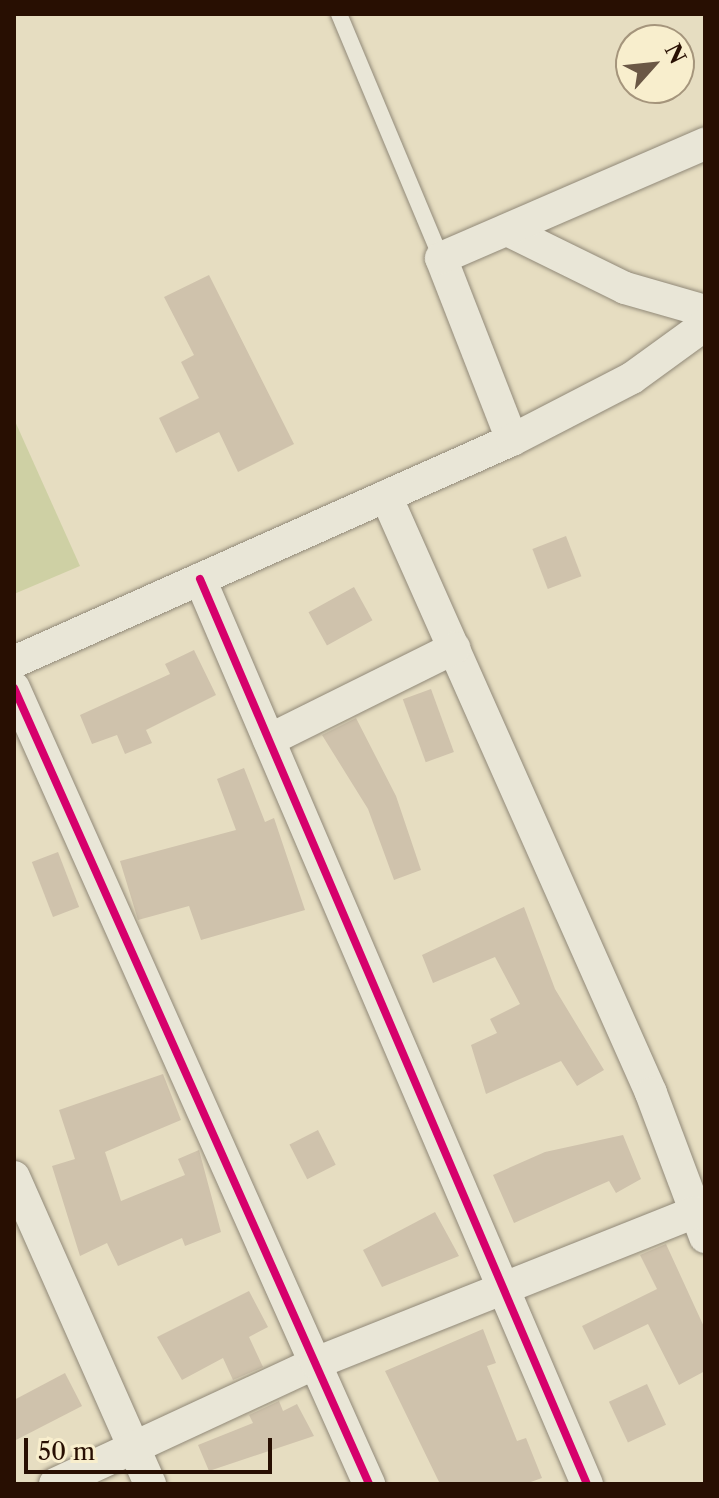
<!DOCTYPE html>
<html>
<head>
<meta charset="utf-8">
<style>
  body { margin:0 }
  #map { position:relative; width:719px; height:1498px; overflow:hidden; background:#e6ddc1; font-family:"Libre Caslon Text",serif }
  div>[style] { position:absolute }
  .green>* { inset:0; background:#ced0a4 }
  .building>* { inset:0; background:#cfc2ac; transform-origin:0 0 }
  .roads { filter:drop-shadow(0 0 2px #918978) drop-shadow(0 0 2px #918978) }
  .service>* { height:16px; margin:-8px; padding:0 8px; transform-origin:8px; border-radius:8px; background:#e9e6d7 }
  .minor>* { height:32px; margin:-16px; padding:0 16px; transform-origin:16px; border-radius:16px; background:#e9e6d7 }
  .cycleway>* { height:8px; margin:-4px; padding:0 4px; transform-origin:4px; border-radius:4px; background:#d6006c }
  span { translate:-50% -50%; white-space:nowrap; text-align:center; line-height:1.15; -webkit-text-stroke:6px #f8eecd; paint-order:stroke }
  .frame { position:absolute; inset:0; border:16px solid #280f02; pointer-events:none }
  .north { position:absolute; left:615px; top:24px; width:80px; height:80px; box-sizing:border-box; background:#f8eecd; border:2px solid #a5957c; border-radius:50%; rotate:63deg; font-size:22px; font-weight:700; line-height:32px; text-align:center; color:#280f02 }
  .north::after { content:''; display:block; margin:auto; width:28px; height:36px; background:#6a5745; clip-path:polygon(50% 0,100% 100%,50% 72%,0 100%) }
  .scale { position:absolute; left:24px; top:1438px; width:248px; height:36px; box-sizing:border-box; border:4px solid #280f02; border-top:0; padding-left:10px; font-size:24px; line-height:28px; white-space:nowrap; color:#280f02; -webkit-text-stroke:6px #f8eecd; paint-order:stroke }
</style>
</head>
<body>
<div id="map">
  <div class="green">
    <div style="clip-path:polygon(14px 419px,80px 566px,14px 594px)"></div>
  </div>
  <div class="building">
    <div style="clip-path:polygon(209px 275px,294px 444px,238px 472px,219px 432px,176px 453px,159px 418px,199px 398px,181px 362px,194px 355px,164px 297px)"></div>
    <div style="left:566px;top:536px;width:43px;height:36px;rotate:69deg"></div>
    <div style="left:354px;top:587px;width:38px;height:52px;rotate:61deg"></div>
    <div style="clip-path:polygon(194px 650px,216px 695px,146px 730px,152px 743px,125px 754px,117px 735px,92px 744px,80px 715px,170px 674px,165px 664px)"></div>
    <div style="left:431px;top:689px;width:67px;height:30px;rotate:70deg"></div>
    <div style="clip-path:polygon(356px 718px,396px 796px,421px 870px,394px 880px,368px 809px,322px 735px)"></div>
    <div style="clip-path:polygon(244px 768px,265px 822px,274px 818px,305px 910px,201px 940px,189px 906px,138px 920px,120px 861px,236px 830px,217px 779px)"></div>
    <div style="left:58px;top:852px;width:59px;height:28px;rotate:69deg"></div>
    <div style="clip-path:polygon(524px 907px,555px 989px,604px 1070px,577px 1086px,561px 1061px,486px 1094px,471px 1045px,497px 1033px,490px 1019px,520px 1004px,495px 957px,433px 983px,422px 955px)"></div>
    <div style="clip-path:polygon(163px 1074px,181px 1120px,105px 1152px,121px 1201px,185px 1175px,178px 1159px,199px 1150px,221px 1232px,185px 1246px,182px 1238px,118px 1266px,107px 1243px,80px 1256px,52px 1166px,75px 1159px,59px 1110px)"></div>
    <div style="left:318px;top:1130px;width:39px;height:32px;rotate:63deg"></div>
    <div style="clip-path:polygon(623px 1135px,641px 1179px,616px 1193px,609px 1181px,514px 1223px,493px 1175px,545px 1152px)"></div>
    <div style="clip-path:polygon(435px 1212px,459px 1256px,382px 1287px,363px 1250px)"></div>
    <div style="clip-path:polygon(666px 1244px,705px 1329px,705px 1371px,679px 1385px,648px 1324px,594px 1350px,582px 1326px,657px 1289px,640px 1255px)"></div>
    <div style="clip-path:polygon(249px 1291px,268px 1327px,249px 1337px,263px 1367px,233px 1380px,223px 1358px,182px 1380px,157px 1337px)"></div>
    <div style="clip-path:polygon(483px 1329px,496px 1363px,487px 1366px,517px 1441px,526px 1438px,542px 1478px,525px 1484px,440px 1484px,385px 1371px)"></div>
    <div style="clip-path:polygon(65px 1373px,82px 1406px,14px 1441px,14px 1400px)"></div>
    <div style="left:647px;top:1384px;width:45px;height:42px;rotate:65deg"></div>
    <div style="clip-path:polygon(279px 1401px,283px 1411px,297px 1404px,314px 1436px,209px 1471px,198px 1445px,253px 1423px,249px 1415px)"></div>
  </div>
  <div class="roads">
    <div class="service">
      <div style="left:339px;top:14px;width:264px;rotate:67.3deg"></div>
    </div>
    <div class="minor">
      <div style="left:509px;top:231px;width:129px;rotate:26.2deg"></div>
      <div style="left:625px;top:288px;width:83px;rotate:16deg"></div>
      <div style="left:512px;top:440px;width:195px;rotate:-111.3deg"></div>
      <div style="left:441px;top:258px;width:288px;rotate:-23.4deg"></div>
      <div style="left:386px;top:496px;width:653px;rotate:66.06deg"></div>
      <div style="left:651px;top:1093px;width:154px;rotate:69.4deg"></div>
      <div style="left:200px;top:579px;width:984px;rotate:66.85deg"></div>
      <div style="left:14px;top:662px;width:545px;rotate:-24.03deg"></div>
      <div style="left:512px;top:440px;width:135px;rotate:-27.3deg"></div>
      <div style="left:632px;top:378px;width:90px;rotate:-36deg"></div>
      <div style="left:14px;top:688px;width:872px;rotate:65.96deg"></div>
      <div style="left:269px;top:740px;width:207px;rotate:-26.4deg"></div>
      <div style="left:14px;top:1177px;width:336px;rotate:66.1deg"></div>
      <div style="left:55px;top:1484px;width:288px;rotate:-24.9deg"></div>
      <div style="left:316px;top:1363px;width:408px;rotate:-21.7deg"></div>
    </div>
  </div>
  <div class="cycleway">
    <div style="left:200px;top:579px;width:984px;rotate:66.85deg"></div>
    <div style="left:14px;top:688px;width:872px;rotate:65.96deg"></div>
  </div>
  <div class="frame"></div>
  <div class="north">N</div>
  <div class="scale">50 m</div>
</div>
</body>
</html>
